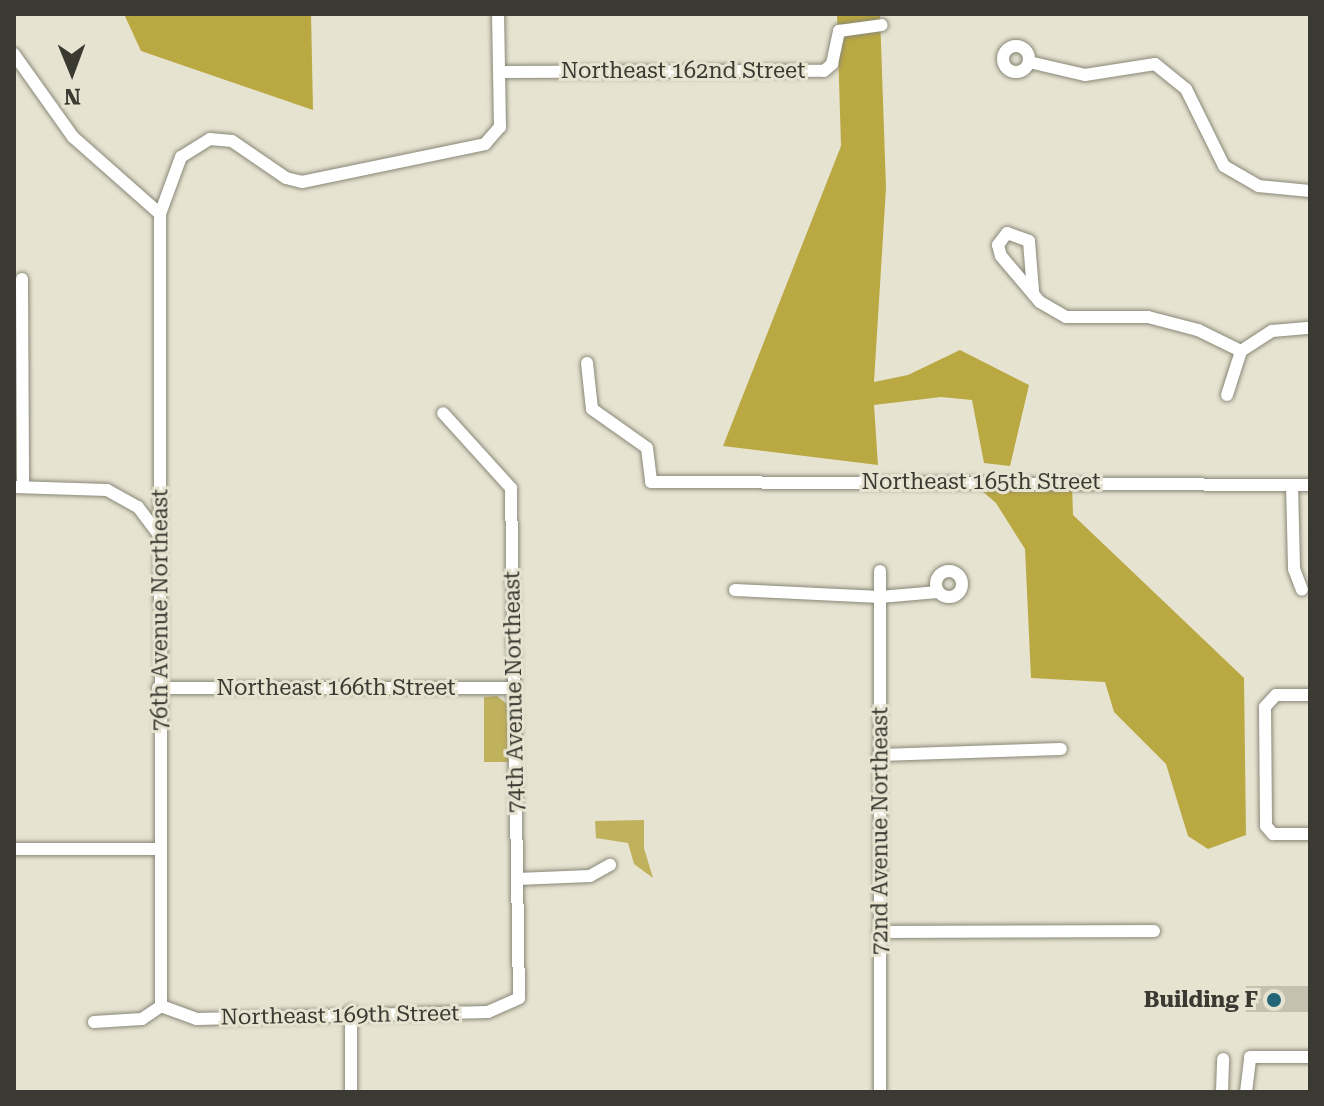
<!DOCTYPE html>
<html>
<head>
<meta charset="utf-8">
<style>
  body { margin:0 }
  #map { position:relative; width:1324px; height:1106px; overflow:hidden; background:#e6e3d1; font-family:"Roboto Serif",serif }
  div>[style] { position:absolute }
  .green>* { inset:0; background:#c0b15d }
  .forest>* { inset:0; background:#baa843 }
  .building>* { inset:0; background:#c4c1b0; transform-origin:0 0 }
  .roads { filter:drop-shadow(0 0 2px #898777) drop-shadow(0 0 2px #898777) }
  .minor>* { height:12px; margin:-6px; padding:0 6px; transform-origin:6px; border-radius:6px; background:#fff }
  .minor>.ring { margin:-6px; padding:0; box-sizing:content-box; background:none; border:12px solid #fff; border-radius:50% }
  .dots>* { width:22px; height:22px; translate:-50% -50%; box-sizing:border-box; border:4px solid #e6e3d1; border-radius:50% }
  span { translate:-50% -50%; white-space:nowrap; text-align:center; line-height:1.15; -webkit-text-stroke:6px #e6e3d1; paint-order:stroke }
  .street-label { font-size:22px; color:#3a3932 }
  .poi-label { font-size:22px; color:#3a3932; font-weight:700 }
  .right { translate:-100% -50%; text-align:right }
  .frame { position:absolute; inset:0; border:16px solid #3a3932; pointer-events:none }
  .north { position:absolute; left:32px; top:32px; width:80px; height:80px; -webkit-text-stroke:6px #e6e3d1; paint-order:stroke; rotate:179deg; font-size:22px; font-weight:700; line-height:32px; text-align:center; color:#3a3932 }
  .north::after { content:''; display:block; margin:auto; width:28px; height:36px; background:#3a3932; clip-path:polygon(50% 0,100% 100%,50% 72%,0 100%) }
</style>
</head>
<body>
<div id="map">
  <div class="green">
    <div style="clip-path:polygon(497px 696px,508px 705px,508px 762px,484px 762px,484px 697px)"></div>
    <div style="clip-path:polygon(644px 820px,644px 848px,653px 878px,634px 864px,628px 843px,596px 838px,595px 821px)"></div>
  </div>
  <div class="forest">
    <div style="clip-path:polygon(124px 14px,311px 14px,313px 110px,141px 51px)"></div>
    <div style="clip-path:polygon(837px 14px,880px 14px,886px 188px,874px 382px,908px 375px,960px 350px,1029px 385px,1010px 466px,984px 463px,972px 400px,941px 397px,874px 405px,878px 465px,723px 446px,841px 146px)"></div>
    <div style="clip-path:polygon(974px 484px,1072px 484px,1073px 515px,1244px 678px,1246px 835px,1208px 849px,1188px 836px,1166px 764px,1114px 712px,1105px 682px,1031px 678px,1025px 549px,996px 503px)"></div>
  </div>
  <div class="building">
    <div style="left:1310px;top:986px;width:26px;height:64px;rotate:90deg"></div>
  </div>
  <div class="roads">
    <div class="minor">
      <div class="ring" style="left:1003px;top:46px;width:14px;height:14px"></div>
      <div style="left:14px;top:54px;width:102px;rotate:54.6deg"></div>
      <div style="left:73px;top:137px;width:116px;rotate:41.5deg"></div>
      <div style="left:1029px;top:62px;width:57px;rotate:13.1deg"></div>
      <div style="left:1085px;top:75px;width:71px;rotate:-8.9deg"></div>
      <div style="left:1155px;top:64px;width:40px;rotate:39deg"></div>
      <div style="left:1186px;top:89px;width:86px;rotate:63.7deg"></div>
      <div style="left:1224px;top:166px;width:39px;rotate:30deg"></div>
      <div style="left:1258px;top:186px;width:52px;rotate:5.5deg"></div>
      <div style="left:500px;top:72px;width:324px;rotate:-0.2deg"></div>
      <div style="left:824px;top:71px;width:11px;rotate:-41deg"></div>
      <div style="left:832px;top:64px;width:34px;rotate:-78deg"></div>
      <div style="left:839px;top:31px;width:43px;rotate:-7.9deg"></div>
      <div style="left:22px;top:279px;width:208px;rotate:89.7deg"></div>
      <div style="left:1033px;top:291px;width:50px;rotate:-94.6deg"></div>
      <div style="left:1029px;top:241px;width:23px;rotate:-160deg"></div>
      <div style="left:1007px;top:233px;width:15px;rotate:127deg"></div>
      <div style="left:998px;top:245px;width:11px;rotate:75deg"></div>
      <div style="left:1001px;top:256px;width:60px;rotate:49.7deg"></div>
      <div style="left:1040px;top:302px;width:30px;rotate:30deg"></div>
      <div style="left:1066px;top:317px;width:82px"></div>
      <div style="left:1148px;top:317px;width:52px;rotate:14.6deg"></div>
      <div style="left:1198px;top:330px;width:48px;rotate:26deg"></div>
      <div style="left:1241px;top:351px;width:37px;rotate:-33deg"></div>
      <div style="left:1272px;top:331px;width:38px;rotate:-5deg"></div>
      <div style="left:587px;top:363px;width:46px;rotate:83.8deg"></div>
      <div style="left:592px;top:409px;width:67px;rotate:35.3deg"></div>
      <div style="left:647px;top:448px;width:34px;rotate:83deg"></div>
      <div style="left:651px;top:482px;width:659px;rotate:0.26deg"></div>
      <div style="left:1227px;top:395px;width:46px;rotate:-72.3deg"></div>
      <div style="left:1292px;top:485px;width:84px;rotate:88.6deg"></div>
      <div style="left:1294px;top:569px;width:22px;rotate:69deg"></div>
      <div style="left:14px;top:487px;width:93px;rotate:1.8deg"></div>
      <div style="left:107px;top:490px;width:35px;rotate:29deg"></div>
      <div style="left:138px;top:507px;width:38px;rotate:53deg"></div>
      <div class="ring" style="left:936px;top:571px;width:14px;height:14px"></div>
      <div style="left:735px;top:590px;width:145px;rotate:2.8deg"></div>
      <div style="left:880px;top:597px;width:58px;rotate:-4.9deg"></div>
      <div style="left:158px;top:688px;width:356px"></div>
      <div style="left:1310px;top:695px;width:34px;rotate:180deg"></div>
      <div style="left:1276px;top:695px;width:16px;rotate:133deg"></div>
      <div style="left:1265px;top:707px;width:119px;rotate:89.5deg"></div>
      <div style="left:1266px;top:826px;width:11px;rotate:49deg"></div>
      <div style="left:1273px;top:834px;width:37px"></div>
      <div style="left:879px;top:755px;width:182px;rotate:-1.9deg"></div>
      <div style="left:14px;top:849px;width:146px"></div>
      <div style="left:517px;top:879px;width:73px;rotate:-2.4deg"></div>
      <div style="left:590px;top:876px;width:23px;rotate:-29deg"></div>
      <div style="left:879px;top:932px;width:275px;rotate:-0.2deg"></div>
      <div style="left:161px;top:1006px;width:792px;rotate:-90.07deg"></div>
      <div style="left:160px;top:214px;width:61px;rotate:-69.8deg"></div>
      <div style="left:181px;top:157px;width:34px;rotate:-32deg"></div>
      <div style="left:210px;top:139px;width:22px;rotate:5deg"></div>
      <div style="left:232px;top:141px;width:65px;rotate:34.4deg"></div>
      <div style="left:286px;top:178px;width:16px;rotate:14deg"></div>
      <div style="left:302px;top:182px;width:187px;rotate:-11.7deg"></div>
      <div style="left:485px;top:144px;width:23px;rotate:-49deg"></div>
      <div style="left:500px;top:127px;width:113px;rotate:-91deg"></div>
      <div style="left:161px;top:1006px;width:38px;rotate:20deg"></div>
      <div style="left:197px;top:1019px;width:291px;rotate:-1.4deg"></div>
      <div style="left:488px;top:1012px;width:34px;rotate:-24deg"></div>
      <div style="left:519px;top:998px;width:510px;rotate:-90.9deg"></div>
      <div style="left:511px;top:488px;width:101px;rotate:-132.2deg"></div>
      <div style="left:351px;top:1011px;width:81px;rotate:90deg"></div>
      <div style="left:94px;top:1022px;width:48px;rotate:-3.6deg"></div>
      <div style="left:142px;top:1019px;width:23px;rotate:-34deg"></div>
      <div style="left:880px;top:1092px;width:521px;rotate:-90deg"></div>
      <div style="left:1222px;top:1092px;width:33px;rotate:-88deg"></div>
      <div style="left:1246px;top:1092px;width:35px;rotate:-83deg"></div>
      <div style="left:1250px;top:1057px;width:60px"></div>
    </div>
  </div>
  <div class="dots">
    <div style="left:1274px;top:1000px;background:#236678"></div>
  </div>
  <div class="street-label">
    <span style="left:683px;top:71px">Northeast 162nd Street</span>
    <span style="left:981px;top:482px">Northeast 165th Street</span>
    <span style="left:160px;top:610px;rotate:-90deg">76th Avenue Northeast</span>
    <span style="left:336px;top:688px">Northeast 166th Street</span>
    <span style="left:514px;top:692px;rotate:-91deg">74th Avenue Northeast</span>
    <span style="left:880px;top:831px;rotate:-90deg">72nd Avenue Northeast</span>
    <span style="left:340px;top:1015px;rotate:-1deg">Northeast 169th Street</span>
  </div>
  <div class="poi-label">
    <span class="right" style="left:1258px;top:1000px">Building F</span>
  </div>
  <div class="frame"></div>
  <div class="north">N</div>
</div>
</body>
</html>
